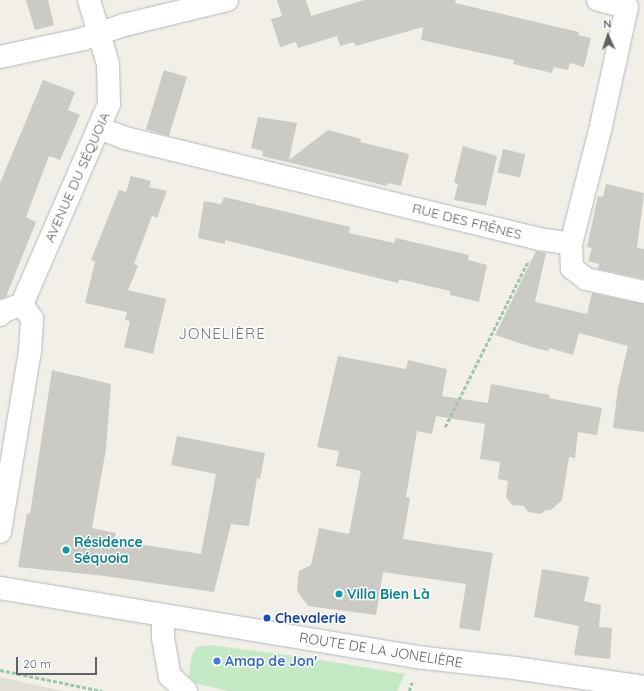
<!DOCTYPE html>
<html>
<head>
<meta charset="utf-8">
<style>
  body { margin:0 }
  #map { position:relative; width:644px; height:691px; overflow:hidden; background:#f1efe8; font-family:Quicksand,sans-serif }
  div>[style] { position:absolute }
  .education>* { inset:0; background:#e1ded6 }
  .green>* { inset:0; background:#c5e8c5 }
  .building>* { inset:0; background:#cccac5; transform-origin:0 0 }
  .path>* { height:2.5px; margin-top:-1.25px; transform-origin:0; background:repeating-linear-gradient(90deg,#9cc7a9 0 4px,transparent 0 6px) }
  .roads { filter:drop-shadow(0 0 1px #b5b8bc) drop-shadow(0 0 1px #b5b8bc) }
  .minor>* { height:22px; margin:-11px; padding:0 11px; transform-origin:11px; border-radius:11px; background:#fff }
  .tertiary>* { height:22px; margin:-11px; padding:0 11px; transform-origin:11px; border-radius:11px; background:#fff }
  .dots>* { width:11px; height:11px; translate:-50% -50%; box-sizing:border-box; border:2px solid #fff; border-radius:50% }
  span { translate:-50% -50%; white-space:nowrap; text-align:center; line-height:1.15; -webkit-text-stroke:3px #fff; paint-order:stroke }
  .street-label { font-size:14px; color:#5f6368 }
  .culture-label { font-size:14px; color:#0d838f; font-weight:700 }
  .left { translate:0 -50%; text-align:left }
  .transit-label { font-size:14px; color:#164399; font-weight:700 }
  .shop-label { font-size:14px; color:#366cbe; font-weight:700 }
  .neighbourhood-label { font-size:15px; color:#70757a; letter-spacing:1px }
  .north { position:absolute; left:588px; top:16px; width:40px; height:40px; -webkit-text-stroke:3px #fff; paint-order:stroke; rotate:357deg; font-size:11px; font-weight:700; line-height:16px; text-align:center; color:#5f6368 }
  .north::after { content:''; display:block; margin:auto; width:14px; height:18px; background:#5f6368; clip-path:polygon(50% 0,100% 100%,50% 72%,0 100%) }
  .scale { position:absolute; left:16px; top:657px; width:81px; height:18px; box-sizing:border-box; border:2px solid #5f6368; border-top:0; padding-left:5px; font-size:12px; line-height:14px; white-space:nowrap; color:#5f6368; -webkit-text-stroke:3px #fff; paint-order:stroke }
</style>
</head>
<body>
<div id="map">
  <div class="education">
    <div style="clip-path:polygon(0 677px,63px 691px,0 691px)"></div>
  </div>
  <div class="green">
    <div style="clip-path:polygon(209px 645px,297px 656px,405px 674px,397px 691px,228px 691px,195px 683px,189px 677px,191px 658px,196px 647px)"></div>
  </div>
  <div class="building">
    <div style="clip-path:polygon(26px 0,48px 0,54px 25px,35px 30px)"></div>
    <div style="clip-path:polygon(277px 0,306px 0,311px 16px,364px 0,456px 0,455px 3px,579px 32px,578px 35px,591px 38px,584px 67px,570px 63px,568px 70px,554px 67px,552px 73px,513px 64px,514px 60px,421px 40px,423px 27px,356px 46px,354px 42px,340px 46px,337px 36px,298px 48px,296px 42px,280px 47px,271px 19px,282px 16px)"></div>
    <div style="left:164px;top:70px;width:24px;height:62px;rotate:17deg"></div>
    <div style="clip-path:polygon(43px 80px,75px 92px,68px 110px,80px 115px,60px 160px,49px 156px,26px 217px,36px 222px,6px 297px,0 299px,0 183px)"></div>
    <div style="clip-path:polygon(258px 117px,297px 123px,289px 160px,328px 130px,361px 139px,360px 142px,409px 154px,401px 186px,388px 183px,387px 186px,262px 156px,263px 151px,251px 148px)"></div>
    <div style="clip-path:polygon(463px 146px,497px 156px,486px 206px,454px 200px,458px 184px,454px 182px)"></div>
    <div style="left:503px;top:149px;width:23px;height:24px;rotate:13deg"></div>
    <div style="clip-path:polygon(131px 176px,151px 181px,149px 187px,167px 191px,157px 218px,152px 216px,134px 264px,138px 266px,128px 290px,166px 299px,153px 354px,124px 347px,130px 321px,125px 320px,127px 312px,85px 303px,95px 262px,91px 260px,119px 190px,126px 192px)"></div>
    <div style="clip-path:polygon(606px 184px,644px 193px,637px 248px,644px 249px,644px 279px,598px 269px,599px 264px,588px 261px,592px 248px,587px 247px,598px 196px,603px 197px)"></div>
    <div style="clip-path:polygon(224px 197px,350px 227px,349px 233px,394px 243px,396px 238px,469px 255px,468px 260px,487px 265px,479px 302px,450px 295px,450px 291px,399px 279px,398px 283px,225px 240px,225px 244px,198px 238px,204px 201px,221px 204px)"></div>
    <div style="clip-path:polygon(536px 251px,546px 253px,535px 302px,587px 314px,592px 293px,644px 304px,644px 432px,613px 428px,618px 388px,628px 346px,579px 333px,573px 355px,550px 348px,548px 351px,535px 348px,495px 335px)"></div>
    <div style="clip-path:polygon(338px 356px,406px 369px,408px 360px,447px 369px,442px 396px,488px 403px,491px 384px,550px 395px,549px 398px,602px 408px,597px 435px,578px 432px,575px 458px,569px 457px,562px 500px,551px 510px,546px 510px,541px 514px,528px 512px,524px 506px,512px 505px,506px 497px,508px 481px,498px 479px,500px 462px,480px 459px,485px 424px,436px 416px,432px 434px,417px 431px,406px 497px,410px 498px,403px 539px,493px 553px,480px 631px,459px 628px,466px 584px,383px 572px,376px 615px,308px 606px,297px 591px,299px 571px,311px 565px,319px 528px,349px 534px,361px 471px,336px 466px,339px 451px,317px 447px)"></div>
    <div style="clip-path:polygon(52px 370px,111px 384px,106px 449px,92px 528px,116px 533px,114px 540px,201px 554px,216px 474px,171px 465px,177px 436px,265px 453px,260px 479px,257px 478px,249px 526px,231px 524px,214px 592px,105px 576px,18px 567px,27px 513px,30px 514px)"></div>
    <div style="clip-path:polygon(542px 569px,589px 577px,584px 601px,601px 605px,599px 627px,612px 628px,610px 659px,574px 655px,579px 626px,534px 617px)"></div>
  </div>
  <div class="path">
    <div style="left:445px;top:427px;width:186px;rotate:-63.4deg"></div>
    <div style="left:0;top:670px;width:104px;rotate:11.6deg"></div>
    <div style="left:409px;top:691px;width:9px;rotate:-72deg"></div>
  </div>
  <div class="roads">
    <div class="minor">
      <div style="left:0;top:57px;width:85px;rotate:-12.2deg"></div>
      <div style="left:83px;top:39px;width:43px;rotate:-18.9deg"></div>
      <div style="left:124px;top:25px;width:106px;rotate:-13.6deg"></div>
      <div style="left:99px;top:128px;width:28px;rotate:21deg"></div>
      <div style="left:125px;top:138px;width:427px;rotate:13.7deg"></div>
      <div style="left:540px;top:239px;width:31px;rotate:9deg"></div>
      <div style="left:571px;top:244px;width:122px;rotate:-75.7deg"></div>
      <div style="left:601px;top:126px;width:122px;rotate:-77.7deg"></div>
      <div style="left:627px;top:7px;width:30px;rotate:-166deg"></div>
      <div style="left:571px;top:244px;width:24px;rotate:88deg"></div>
      <div style="left:572px;top:268px;width:18px;rotate:38deg"></div>
      <div style="left:586px;top:279px;width:59px;rotate:12.6deg"></div>
      <div style="left:0;top:315px;width:6px;rotate:-45deg"></div>
      <div style="left:4px;top:311px;width:19px;rotate:-21deg"></div>
      <div style="left:22px;top:304px;width:218px;rotate:-66.5deg"></div>
      <div style="left:109px;top:104px;width:40px;rotate:-91.4deg"></div>
      <div style="left:108px;top:64px;width:67px;rotate:-106.5deg"></div>
      <div style="left:0;top:532px;width:183px;rotate:-80.6deg"></div>
      <div style="left:30px;top:351px;width:32px;rotate:-86deg"></div>
      <div style="left:32px;top:319px;width:18px;rotate:-124deg"></div>
      <div style="left:163px;top:616px;width:22px;rotate:90deg"></div>
      <div style="left:163px;top:638px;width:39px;rotate:80deg"></div>
      <div style="left:170px;top:676px;width:22px;rotate:43deg"></div>
    </div>
    <div class="tertiary">
      <div style="left:0;top:588px;width:422px;rotate:9.4deg"></div>
      <div style="left:416px;top:657px;width:100px;rotate:6.3deg"></div>
      <div style="left:515px;top:668px;width:130px;rotate:8.4deg"></div>
    </div>
  </div>
  <div class="dots">
    <div style="left:66px;top:550px;background:#0f9aa8"></div>
    <div style="left:339px;top:594px;background:#0f9aa8"></div>
    <div style="left:267px;top:618px;background:#1a4fb4"></div>
    <div style="left:217px;top:661px;background:#3f7fe0"></div>
  </div>
  <div class="street-label">
    <span style="left:77px;top:177px;rotate:-66deg">AVENUE DU SÉQUOIA</span>
    <span style="left:467px;top:221px;rotate:14deg">RUE DES FRÊNES</span>
    <span style="left:381px;top:650px;rotate:9deg">ROUTE DE LA JONELIÈRE</span>
  </div>
  <div class="culture-label">
    <span class="left" style="left:74px;top:550px">Résidence<br>Séquoia</span>
    <span class="left" style="left:347px;top:594px">Villa Bien Là</span>
  </div>
  <div class="transit-label">
    <span class="left" style="left:275px;top:618px">Chevalerie</span>
  </div>
  <div class="shop-label">
    <span class="left" style="left:225px;top:661px">Amap de Jon'</span>
  </div>
  <div class="neighbourhood-label">
    <span style="left:222px;top:334px">JONELIÈRE</span>
  </div>
  <div class="north">N</div>
  <div class="scale">20 m</div>
</div>
</body>
</html>
